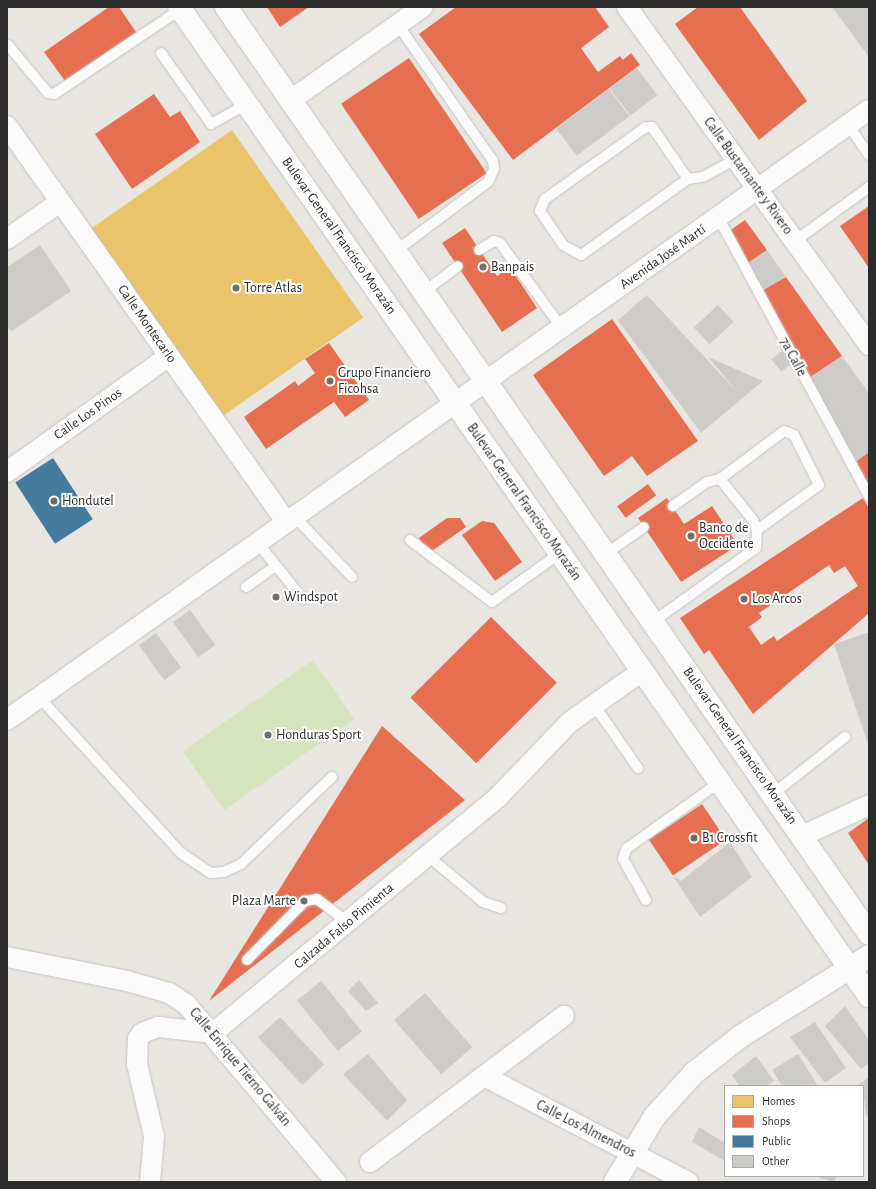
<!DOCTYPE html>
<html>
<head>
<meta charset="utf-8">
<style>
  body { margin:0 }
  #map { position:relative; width:876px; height:1189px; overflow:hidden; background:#e9e6e2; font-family:"Alegreya Sans",sans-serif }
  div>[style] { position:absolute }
  .pitch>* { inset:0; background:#d6e4bd; transform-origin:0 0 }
  .homes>* { inset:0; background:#e9c46a; transform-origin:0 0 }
  .shops>* { inset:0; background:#e76f51; transform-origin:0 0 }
  .public>* { inset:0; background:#457b9d; transform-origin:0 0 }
  .building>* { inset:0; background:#ceccc9; transform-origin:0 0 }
  .roads { filter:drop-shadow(0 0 1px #c5c4c4) drop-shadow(0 0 1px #c5c4c4) }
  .lane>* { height:10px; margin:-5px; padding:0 5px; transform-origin:5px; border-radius:5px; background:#fcfbfb }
  .street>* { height:20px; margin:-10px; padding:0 10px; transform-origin:10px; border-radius:10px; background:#fcfbfb }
  .secondary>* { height:22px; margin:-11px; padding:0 11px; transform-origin:11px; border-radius:11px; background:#fcfbfb }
  .dots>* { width:11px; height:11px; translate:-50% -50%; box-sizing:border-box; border:2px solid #fff; border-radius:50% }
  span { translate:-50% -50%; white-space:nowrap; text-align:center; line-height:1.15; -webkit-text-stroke:4px #fff; paint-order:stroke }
  .street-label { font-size:14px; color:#2c2c2c }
  .poi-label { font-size:14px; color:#2c2c2c }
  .left { translate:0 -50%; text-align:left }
  .right { translate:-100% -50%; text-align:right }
  .frame { position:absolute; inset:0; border:8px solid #2c2c2c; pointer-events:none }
  .legend { position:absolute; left:724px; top:1085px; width:140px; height:92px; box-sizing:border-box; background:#fff; border:1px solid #ababab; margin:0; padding:5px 7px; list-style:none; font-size:12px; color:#2c2c2c }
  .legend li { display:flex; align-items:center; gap:8px; height:20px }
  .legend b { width:20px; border:1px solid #ababab }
</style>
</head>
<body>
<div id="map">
  <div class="pitch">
    <div style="left:313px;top:660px;width:72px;height:159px;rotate:55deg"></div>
  </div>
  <div class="homes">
    <div style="left:232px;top:130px;width:229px;height:173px;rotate:55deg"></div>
  </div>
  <div class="shops">
    <div style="clip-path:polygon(109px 7px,119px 7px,136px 32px,65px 81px,44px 52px)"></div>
    <div style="clip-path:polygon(267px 7px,309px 7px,280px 27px)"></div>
    <div style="clip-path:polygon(456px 7px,595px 7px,609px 27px,581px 48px,598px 72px,620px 56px,623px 60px,631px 53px,640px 65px,513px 160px,419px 34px)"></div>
    <div style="clip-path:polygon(698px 7px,740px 7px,807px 101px,759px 140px,675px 24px)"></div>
    <div style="left:409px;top:58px;width:139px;height:82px;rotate:56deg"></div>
    <div style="clip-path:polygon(154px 94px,170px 117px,180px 111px,200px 142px,132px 189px,95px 134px)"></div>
    <div style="clip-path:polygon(869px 206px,869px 268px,840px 226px)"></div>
    <div style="clip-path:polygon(745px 220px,767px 250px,747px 264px,728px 232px)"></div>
    <div style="clip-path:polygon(465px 228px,497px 276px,510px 267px,537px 308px,502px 332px,442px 243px)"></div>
    <div style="clip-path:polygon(786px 277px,842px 356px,809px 378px,761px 291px)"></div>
    <div style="clip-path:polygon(612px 319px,698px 441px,647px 476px,632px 456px,604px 476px,533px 375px)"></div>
    <div style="clip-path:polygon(329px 343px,369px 400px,345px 417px,334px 402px,266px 449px,244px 417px,295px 381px,298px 386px,315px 373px,305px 359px)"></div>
    <div style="clip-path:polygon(869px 452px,869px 487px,855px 462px)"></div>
    <div style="left:648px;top:484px;width:14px;height:38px;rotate:54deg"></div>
    <div style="clip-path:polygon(667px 498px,684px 524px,712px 506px,738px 545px,681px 582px,638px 518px)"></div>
    <div style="clip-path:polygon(evenodd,863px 498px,869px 508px,869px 613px,753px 714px,709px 650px,704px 654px,680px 618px,863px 498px,829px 565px,834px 573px,845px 566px,858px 586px,777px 641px,774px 636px,761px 645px,749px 627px,762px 617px,759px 613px,829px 565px)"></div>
    <div style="clip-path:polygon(447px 518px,460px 518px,466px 527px,429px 553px,419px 538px)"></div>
    <div style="clip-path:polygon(482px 521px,494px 523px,522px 562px,495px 581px,462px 535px)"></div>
    <div style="left:491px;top:617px;width:93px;height:114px;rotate:45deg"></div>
    <div style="clip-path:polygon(382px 726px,465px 800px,209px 1001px)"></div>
    <div style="left:702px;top:804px;width:43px;height:64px;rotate:56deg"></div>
    <div style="clip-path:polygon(869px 818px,869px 865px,848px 833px)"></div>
  </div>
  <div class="public">
    <div style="left:53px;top:458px;width:73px;height:45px;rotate:57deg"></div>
  </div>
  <div class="building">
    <div style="clip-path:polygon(832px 7px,869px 7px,869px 57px)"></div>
    <div style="left:637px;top:68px;width:34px;height:34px;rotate:53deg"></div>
    <div style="left:609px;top:89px;width:34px;height:66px;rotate:53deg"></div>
    <div style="clip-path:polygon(40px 245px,71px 291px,12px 331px,7px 328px,7px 267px)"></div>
    <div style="clip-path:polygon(767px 250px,786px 277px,761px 291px,747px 264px)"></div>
    <div style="clip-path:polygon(647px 295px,738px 393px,708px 357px,763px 381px,701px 433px,618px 320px)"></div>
    <div style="left:718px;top:305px;width:23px;height:33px;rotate:47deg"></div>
    <div style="left:785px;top:348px;width:16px;height:18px;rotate:50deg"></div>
    <div style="clip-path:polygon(842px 356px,869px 393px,869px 452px,855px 462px,809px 378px)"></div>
    <div style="left:190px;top:610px;width:43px;height:21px;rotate:54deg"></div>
    <div style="clip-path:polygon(869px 632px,869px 747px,834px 644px)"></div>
    <div style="left:156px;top:633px;width:43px;height:21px;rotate:54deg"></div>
    <div style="clip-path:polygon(730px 842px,752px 877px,700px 917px,673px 876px,681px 881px)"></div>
    <div style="clip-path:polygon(359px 980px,378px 1003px,366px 1011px,348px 991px)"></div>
    <div style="left:321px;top:981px;width:65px;height:31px;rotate:51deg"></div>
    <div style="left:425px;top:993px;width:72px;height:41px;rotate:49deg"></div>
    <div style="clip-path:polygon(845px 1006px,869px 1040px,869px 1063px,861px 1069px,825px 1026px)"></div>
    <div style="left:280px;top:1017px;width:65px;height:30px;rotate:47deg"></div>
    <div style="clip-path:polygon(815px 1022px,846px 1068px,825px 1083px,790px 1037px)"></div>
    <div style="clip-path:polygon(368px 1054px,407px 1100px,387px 1121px,343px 1074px)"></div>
    <div style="clip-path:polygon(798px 1054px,818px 1086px,782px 1086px,772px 1070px)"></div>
    <div style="clip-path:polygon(756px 1056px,774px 1081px,767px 1086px,739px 1086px,732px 1075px)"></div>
    <div style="clip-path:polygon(869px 1077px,869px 1115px,866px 1117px,863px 1086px,857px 1086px)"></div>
    <div style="clip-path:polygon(699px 1127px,725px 1143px,725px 1161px,692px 1142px)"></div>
    <div style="clip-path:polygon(815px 1176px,837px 1176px,834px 1182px)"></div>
  </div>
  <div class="roads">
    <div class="lane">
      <div style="left:8px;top:45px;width:62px;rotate:50.2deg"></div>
      <div style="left:48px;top:93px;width:6px;rotate:9deg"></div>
      <div style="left:54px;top:94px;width:153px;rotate:-33.8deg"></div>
      <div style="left:161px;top:53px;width:87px;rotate:54.8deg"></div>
      <div style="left:211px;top:124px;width:41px;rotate:-29.1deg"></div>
      <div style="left:848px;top:125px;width:37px;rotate:55deg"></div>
      <div style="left:688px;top:179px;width:63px;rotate:-124.7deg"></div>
      <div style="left:652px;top:127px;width:6px;rotate:180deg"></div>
      <div style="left:646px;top:127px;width:124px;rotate:144.5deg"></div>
      <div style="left:545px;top:199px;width:13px;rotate:113deg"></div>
      <div style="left:540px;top:211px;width:41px;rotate:55.9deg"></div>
      <div style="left:563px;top:245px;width:21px;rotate:29deg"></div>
      <div style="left:581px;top:255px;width:131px;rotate:-35.4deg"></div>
      <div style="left:688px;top:179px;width:15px;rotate:-8deg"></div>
      <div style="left:703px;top:177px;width:37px;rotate:-29deg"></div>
      <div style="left:718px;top:217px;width:317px;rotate:61.6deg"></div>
      <div style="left:795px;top:241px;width:92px;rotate:-36.1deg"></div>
      <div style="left:397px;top:250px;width:114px;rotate:-36.8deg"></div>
      <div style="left:488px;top:182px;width:14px;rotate:-65deg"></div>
      <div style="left:494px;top:169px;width:8px;rotate:-97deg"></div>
      <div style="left:493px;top:161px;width:166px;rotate:-124.9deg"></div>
      <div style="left:479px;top:250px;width:17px;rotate:-31deg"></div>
      <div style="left:494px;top:241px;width:6px;rotate:18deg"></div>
      <div style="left:500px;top:243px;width:105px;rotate:53.9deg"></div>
      <div style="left:425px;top:291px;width:41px;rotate:-37.1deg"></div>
      <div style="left:720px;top:479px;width:80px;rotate:-36.9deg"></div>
      <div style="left:784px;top:431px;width:11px;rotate:22deg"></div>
      <div style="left:794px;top:435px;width:56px;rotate:63.4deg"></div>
      <div style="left:819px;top:485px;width:77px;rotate:144deg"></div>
      <div style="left:294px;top:516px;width:84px;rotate:46.4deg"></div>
      <div style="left:410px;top:540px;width:103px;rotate:37.1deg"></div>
      <div style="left:492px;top:602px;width:84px;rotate:-35.8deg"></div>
      <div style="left:257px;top:542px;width:73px;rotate:51.1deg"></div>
      <div style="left:607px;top:553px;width:45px;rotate:-35.1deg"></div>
      <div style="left:246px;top:587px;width:37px;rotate:-35deg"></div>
      <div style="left:654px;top:621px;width:125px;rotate:-35.6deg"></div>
      <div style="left:756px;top:548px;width:18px;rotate:-87deg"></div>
      <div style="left:757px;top:530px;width:11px;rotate:-112deg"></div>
      <div style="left:753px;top:520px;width:53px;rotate:-128.8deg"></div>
      <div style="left:720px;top:479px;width:13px;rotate:167deg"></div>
      <div style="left:707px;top:482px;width:42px;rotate:144.8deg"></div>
      <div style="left:39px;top:697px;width:211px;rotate:47.7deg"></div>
      <div style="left:181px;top:853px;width:36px;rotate:34deg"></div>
      <div style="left:211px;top:873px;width:13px;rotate:-4deg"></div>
      <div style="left:224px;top:872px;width:19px;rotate:-25deg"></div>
      <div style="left:241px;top:864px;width:126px;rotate:-43.7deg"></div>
      <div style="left:594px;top:705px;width:77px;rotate:55.1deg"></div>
      <div style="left:773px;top:794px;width:92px;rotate:-38.4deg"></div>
      <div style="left:428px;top:856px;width:72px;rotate:39.9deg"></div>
      <div style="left:483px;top:902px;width:19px;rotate:18deg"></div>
      <div style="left:646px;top:900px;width:47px;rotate:-119.3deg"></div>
      <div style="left:623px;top:859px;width:10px;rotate:-73deg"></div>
      <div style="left:626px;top:849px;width:115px;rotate:-35.5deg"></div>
      <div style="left:247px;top:960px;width:83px;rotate:-45.5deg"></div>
      <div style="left:305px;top:901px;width:12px;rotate:-9deg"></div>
      <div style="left:317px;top:899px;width:40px;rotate:37deg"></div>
    </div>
    <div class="street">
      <div style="left:627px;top:7px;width:416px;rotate:54.4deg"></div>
      <div style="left:291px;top:100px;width:161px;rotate:-35.2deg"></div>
      <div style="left:7px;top:126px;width:484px;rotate:54.8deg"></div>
      <div style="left:7px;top:239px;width:65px;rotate:-34.9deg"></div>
      <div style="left:7px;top:472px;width:199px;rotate:-35.6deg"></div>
      <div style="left:7px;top:720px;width:1056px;rotate:-35.29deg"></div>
      <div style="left:802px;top:836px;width:74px;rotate:-24.8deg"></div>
      <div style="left:7px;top:957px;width:122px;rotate:11.3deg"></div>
      <div style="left:127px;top:981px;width:44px;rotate:15.9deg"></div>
      <div style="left:169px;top:993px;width:20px;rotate:33deg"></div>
      <div style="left:186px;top:1004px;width:233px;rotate:49.9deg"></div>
      <div style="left:484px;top:1076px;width:230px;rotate:27.5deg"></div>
      <div style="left:370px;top:1162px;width:243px;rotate:-37deg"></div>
      <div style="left:150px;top:1182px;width:46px;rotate:-85deg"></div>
      <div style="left:154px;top:1136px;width:74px;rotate:-103.3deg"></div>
      <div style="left:137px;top:1064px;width:25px;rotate:-88deg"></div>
      <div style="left:138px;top:1039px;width:7px;rotate:-56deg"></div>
      <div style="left:142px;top:1033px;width:17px;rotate:-21deg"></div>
      <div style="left:158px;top:1027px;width:55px;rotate:6.2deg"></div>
      <div style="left:213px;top:1033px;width:370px;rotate:-39.6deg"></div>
      <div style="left:498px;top:797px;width:104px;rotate:-46.2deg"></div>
      <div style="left:570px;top:722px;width:88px;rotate:-35.3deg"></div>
    </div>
    <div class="secondary">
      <div style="left:179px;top:7px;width:1206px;rotate:55.1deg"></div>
      <div style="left:226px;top:7px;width:1128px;rotate:55.25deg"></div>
      <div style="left:615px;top:1182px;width:77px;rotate:-58.8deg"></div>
      <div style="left:655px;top:1116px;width:58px;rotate:-47.8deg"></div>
      <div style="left:694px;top:1073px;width:60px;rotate:-38.2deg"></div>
      <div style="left:741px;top:1036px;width:151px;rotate:-32deg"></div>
    </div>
  </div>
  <div class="dots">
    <div style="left:483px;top:267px;background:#6e6d6c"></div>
    <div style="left:236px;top:288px;background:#6e6d6c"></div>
    <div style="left:330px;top:381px;background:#6e6d6c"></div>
    <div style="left:54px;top:501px;background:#6e6d6c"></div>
    <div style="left:691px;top:536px;background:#6e6d6c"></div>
    <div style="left:276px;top:597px;background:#6e6d6c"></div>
    <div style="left:744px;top:599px;background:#6e6d6c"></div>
    <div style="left:268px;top:735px;background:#6e6d6c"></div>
    <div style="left:694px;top:838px;background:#6e6d6c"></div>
    <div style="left:304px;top:901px;background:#6e6d6c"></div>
  </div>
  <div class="street-label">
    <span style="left:748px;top:176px;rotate:54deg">Calle Bustamante y Rivero</span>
    <span style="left:339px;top:236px;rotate:55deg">Bulevar General Francisco Morazán</span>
    <span style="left:663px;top:257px;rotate:-35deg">Avenida José Martí</span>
    <span style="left:147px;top:324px;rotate:55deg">Calle Montecarlo</span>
    <span style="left:793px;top:357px;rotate:62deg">7a Calle</span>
    <span style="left:88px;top:414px;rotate:-35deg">Calle Los Pinos</span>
    <span style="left:524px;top:502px;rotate:55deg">Bulevar General Francisco Morazán</span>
    <span style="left:740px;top:746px;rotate:55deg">Bulevar General Francisco Morazán</span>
    <span style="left:344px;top:926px;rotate:-40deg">Calzada Falso Pimienta</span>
    <span style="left:240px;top:1067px;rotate:50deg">Calle Enrique Tierno Galván</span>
    <span style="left:586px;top:1129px;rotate:27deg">Calle Los Almendros</span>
  </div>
  <div class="poi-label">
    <span class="left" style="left:491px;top:267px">Banpais</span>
    <span class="left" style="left:244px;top:288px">Torre Atlas</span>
    <span class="left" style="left:338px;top:381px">Grupo Financiero<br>Ficohsa</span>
    <span class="left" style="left:62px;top:501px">Hondutel</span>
    <span class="left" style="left:699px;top:536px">Banco de<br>Occidente</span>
    <span class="left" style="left:284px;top:597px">Windspot</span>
    <span class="left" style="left:752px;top:599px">Los Arcos</span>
    <span class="left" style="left:276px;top:735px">Honduras Sport</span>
    <span class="left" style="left:702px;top:838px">B1 Crossfit</span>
    <span class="right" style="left:296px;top:901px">Plaza Marte</span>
  </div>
  <div class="frame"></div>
  <ul class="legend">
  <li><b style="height:11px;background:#e9c46a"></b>Homes</li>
  <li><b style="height:11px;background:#e76f51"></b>Shops</li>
  <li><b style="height:11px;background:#457b9d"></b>Public</li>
  <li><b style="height:11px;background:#ceccc9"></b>Other</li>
  </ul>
</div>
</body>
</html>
